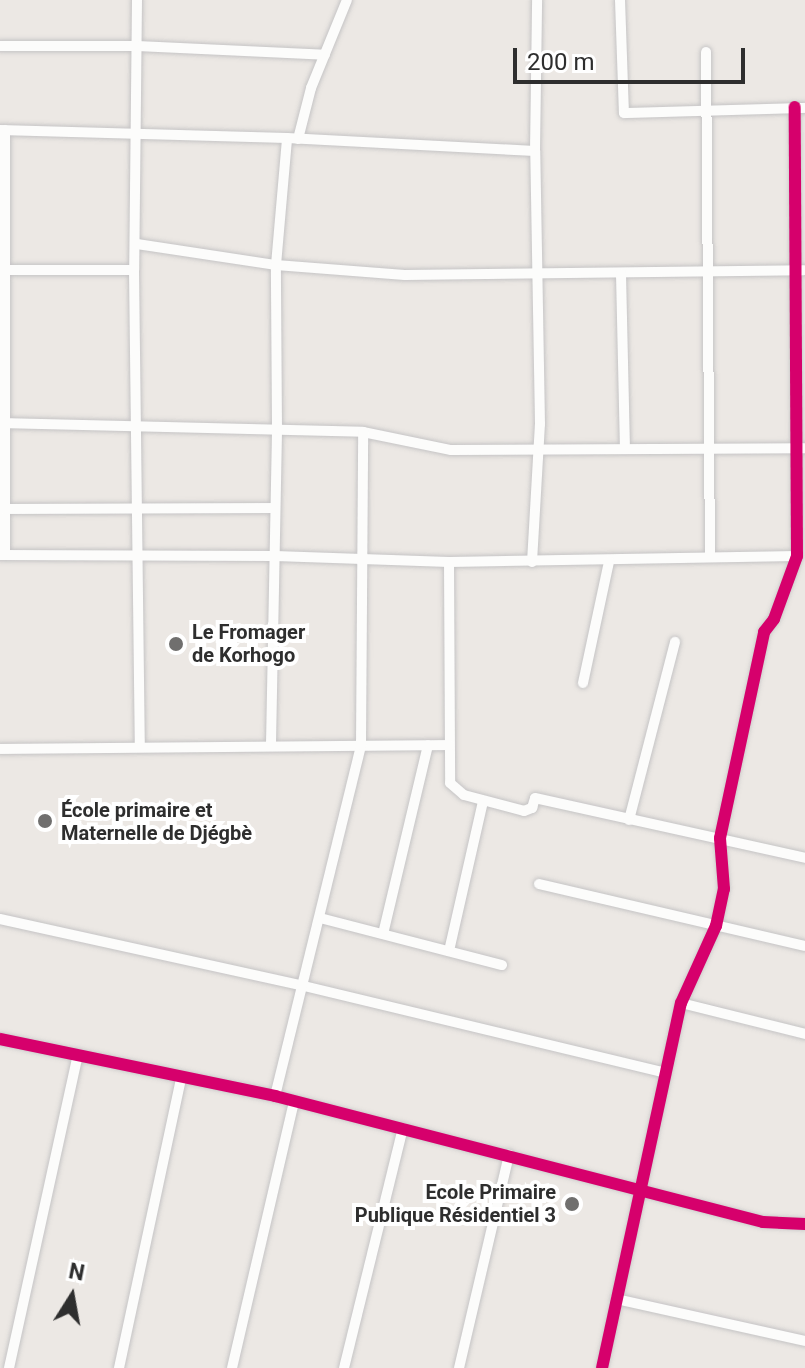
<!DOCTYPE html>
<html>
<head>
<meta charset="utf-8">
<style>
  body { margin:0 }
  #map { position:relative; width:805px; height:1368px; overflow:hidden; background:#ece8e4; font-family:Roboto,sans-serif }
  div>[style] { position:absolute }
  .roads { filter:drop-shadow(0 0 2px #c5c4c5) drop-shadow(0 0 2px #c5c4c5) }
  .minor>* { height:10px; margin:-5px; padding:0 5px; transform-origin:5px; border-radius:5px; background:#fcfcfb }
  .cycleway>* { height:12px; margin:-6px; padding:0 6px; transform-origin:6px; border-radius:6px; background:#d6006c }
  .dots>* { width:22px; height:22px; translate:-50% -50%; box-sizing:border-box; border:4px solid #fff; border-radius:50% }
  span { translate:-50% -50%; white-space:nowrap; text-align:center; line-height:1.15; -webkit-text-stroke:8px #fff; paint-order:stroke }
  .poi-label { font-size:20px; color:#2e2e2e; font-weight:700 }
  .left { translate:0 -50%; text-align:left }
  .right { translate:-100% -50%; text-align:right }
  .north { position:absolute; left:32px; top:1256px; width:80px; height:80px; -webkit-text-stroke:6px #fff; paint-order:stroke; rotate:11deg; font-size:22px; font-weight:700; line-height:32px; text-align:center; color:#2e2e2e }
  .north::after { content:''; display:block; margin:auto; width:28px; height:36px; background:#2e2e2e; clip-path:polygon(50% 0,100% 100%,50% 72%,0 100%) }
  .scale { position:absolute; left:513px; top:48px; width:232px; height:36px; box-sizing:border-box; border:4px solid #2e2e2e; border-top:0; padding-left:10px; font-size:24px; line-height:28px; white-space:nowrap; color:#2e2e2e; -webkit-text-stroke:6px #fff; paint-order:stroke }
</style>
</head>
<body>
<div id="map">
  <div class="roads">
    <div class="minor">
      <div style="left:137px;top:0;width:270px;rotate:90.6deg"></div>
      <div style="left:134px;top:270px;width:476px;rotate:89.3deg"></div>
      <div style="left:620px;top:0;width:113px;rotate:88deg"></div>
      <div style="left:624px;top:113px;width:181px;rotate:-1.6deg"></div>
      <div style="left:0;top:46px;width:137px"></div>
      <div style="left:137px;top:46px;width:188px;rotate:2.7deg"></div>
      <div style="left:706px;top:52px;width:505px;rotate:89.55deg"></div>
      <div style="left:0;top:130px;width:287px;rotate:1.6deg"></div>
      <div style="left:287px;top:138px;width:248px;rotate:3deg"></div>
      <div style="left:5px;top:130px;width:425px;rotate:90deg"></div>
      <div style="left:298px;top:139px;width:53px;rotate:-75.7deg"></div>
      <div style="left:311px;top:88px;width:95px;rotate:-67.8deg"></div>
      <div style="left:137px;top:244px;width:141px;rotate:8.6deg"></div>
      <div style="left:276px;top:265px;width:129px;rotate:4.4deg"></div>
      <div style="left:405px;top:275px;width:399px;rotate:-0.7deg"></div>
      <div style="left:0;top:270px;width:134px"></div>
      <div style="left:621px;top:274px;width:174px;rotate:88.7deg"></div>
      <div style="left:0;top:423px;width:363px;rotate:1.4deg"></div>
      <div style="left:363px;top:432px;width:90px;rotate:11.6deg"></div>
      <div style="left:451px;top:450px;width:354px;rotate:-0.3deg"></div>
      <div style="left:5px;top:509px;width:270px;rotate:-0.2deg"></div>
      <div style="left:0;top:555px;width:275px;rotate:0.2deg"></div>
      <div style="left:275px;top:556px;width:174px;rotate:2deg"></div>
      <div style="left:449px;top:562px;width:348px;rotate:-1deg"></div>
      <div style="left:449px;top:562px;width:221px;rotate:89.7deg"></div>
      <div style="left:450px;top:783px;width:18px;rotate:41deg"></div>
      <div style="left:464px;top:795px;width:62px;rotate:14.9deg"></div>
      <div style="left:524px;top:811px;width:9px;rotate:-21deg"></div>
      <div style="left:532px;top:808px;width:10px;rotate:-73deg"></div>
      <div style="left:535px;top:798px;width:277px;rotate:12.5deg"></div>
      <div style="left:532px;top:562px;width:138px;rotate:-86.7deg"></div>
      <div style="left:540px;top:424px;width:273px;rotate:-91deg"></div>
      <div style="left:535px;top:151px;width:151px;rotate:-89.2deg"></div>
      <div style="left:583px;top:683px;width:124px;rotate:-77.9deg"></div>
      <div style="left:271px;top:744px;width:316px;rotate:-88.9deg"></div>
      <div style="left:277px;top:428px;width:163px;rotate:-90.4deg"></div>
      <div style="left:276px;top:265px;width:127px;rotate:-85deg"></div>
      <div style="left:0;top:749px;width:449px;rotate:-0.5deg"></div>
      <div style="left:629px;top:820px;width:184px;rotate:-75.5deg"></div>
      <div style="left:539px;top:884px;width:273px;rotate:13.1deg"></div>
      <div style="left:320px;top:918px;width:188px;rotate:14.5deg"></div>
      <div style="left:0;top:919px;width:311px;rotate:12.4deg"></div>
      <div style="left:304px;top:986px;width:371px;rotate:13.5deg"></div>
      <div style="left:383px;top:934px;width:194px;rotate:-76.6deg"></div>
      <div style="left:449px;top:951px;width:154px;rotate:-77.2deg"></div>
      <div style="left:681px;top:1003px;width:128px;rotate:14deg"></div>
      <div style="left:0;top:1039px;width:281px;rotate:11.7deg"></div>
      <div style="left:275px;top:1096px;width:504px;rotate:14.48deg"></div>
      <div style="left:763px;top:1222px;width:42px;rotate:2.7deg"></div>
      <div style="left:275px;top:1096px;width:361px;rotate:-76.2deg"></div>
      <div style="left:361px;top:745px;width:313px;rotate:-89.6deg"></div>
      <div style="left:616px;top:1299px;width:194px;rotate:12.5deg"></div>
      <div style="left:9px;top:1368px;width:321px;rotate:-77.6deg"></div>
      <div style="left:119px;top:1368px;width:297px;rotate:-77.9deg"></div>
      <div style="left:232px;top:1368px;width:274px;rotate:-76.9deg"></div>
      <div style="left:344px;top:1368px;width:247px;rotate:-76.2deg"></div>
      <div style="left:459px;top:1368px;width:219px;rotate:-76.8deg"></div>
      <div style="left:602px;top:1368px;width:373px;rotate:-77.8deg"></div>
      <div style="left:681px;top:1003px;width:85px;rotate:-65.6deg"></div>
      <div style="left:716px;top:926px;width:38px;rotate:-78deg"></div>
      <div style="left:724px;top:889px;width:51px;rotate:-94.5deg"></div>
      <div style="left:720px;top:838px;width:211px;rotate:-77.9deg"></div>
      <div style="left:764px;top:632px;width:16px;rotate:-52deg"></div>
      <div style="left:774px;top:619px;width:67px;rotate:-69.9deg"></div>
      <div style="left:797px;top:556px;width:449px;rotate:-90.3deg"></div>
    </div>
  </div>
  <div class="cycleway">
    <div style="left:0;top:1039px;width:281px;rotate:11.7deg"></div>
    <div style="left:275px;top:1096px;width:504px;rotate:14.48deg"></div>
    <div style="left:763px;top:1222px;width:42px;rotate:2.7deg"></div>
    <div style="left:602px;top:1368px;width:373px;rotate:-77.8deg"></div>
    <div style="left:681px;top:1003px;width:85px;rotate:-65.6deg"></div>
    <div style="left:716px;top:926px;width:38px;rotate:-78deg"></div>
    <div style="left:724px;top:889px;width:51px;rotate:-94.5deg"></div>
    <div style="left:720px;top:838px;width:211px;rotate:-77.9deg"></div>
    <div style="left:764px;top:632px;width:16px;rotate:-52deg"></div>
    <div style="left:774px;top:619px;width:67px;rotate:-69.9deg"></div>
    <div style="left:797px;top:556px;width:449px;rotate:-90.3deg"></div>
  </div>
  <div class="dots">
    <div style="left:176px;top:644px;background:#706f6e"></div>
    <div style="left:45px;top:821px;background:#706f6e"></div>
    <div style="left:572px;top:1204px;background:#706f6e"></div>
  </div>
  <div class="poi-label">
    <span class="left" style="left:192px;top:644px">Le Fromager<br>de Korhogo</span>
    <span class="left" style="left:61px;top:822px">École primaire et<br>Maternelle de Djégbè</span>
    <span class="right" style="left:556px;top:1204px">Ecole Primaire<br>Publique Résidentiel 3</span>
  </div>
  <div class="north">N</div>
  <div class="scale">200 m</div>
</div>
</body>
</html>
